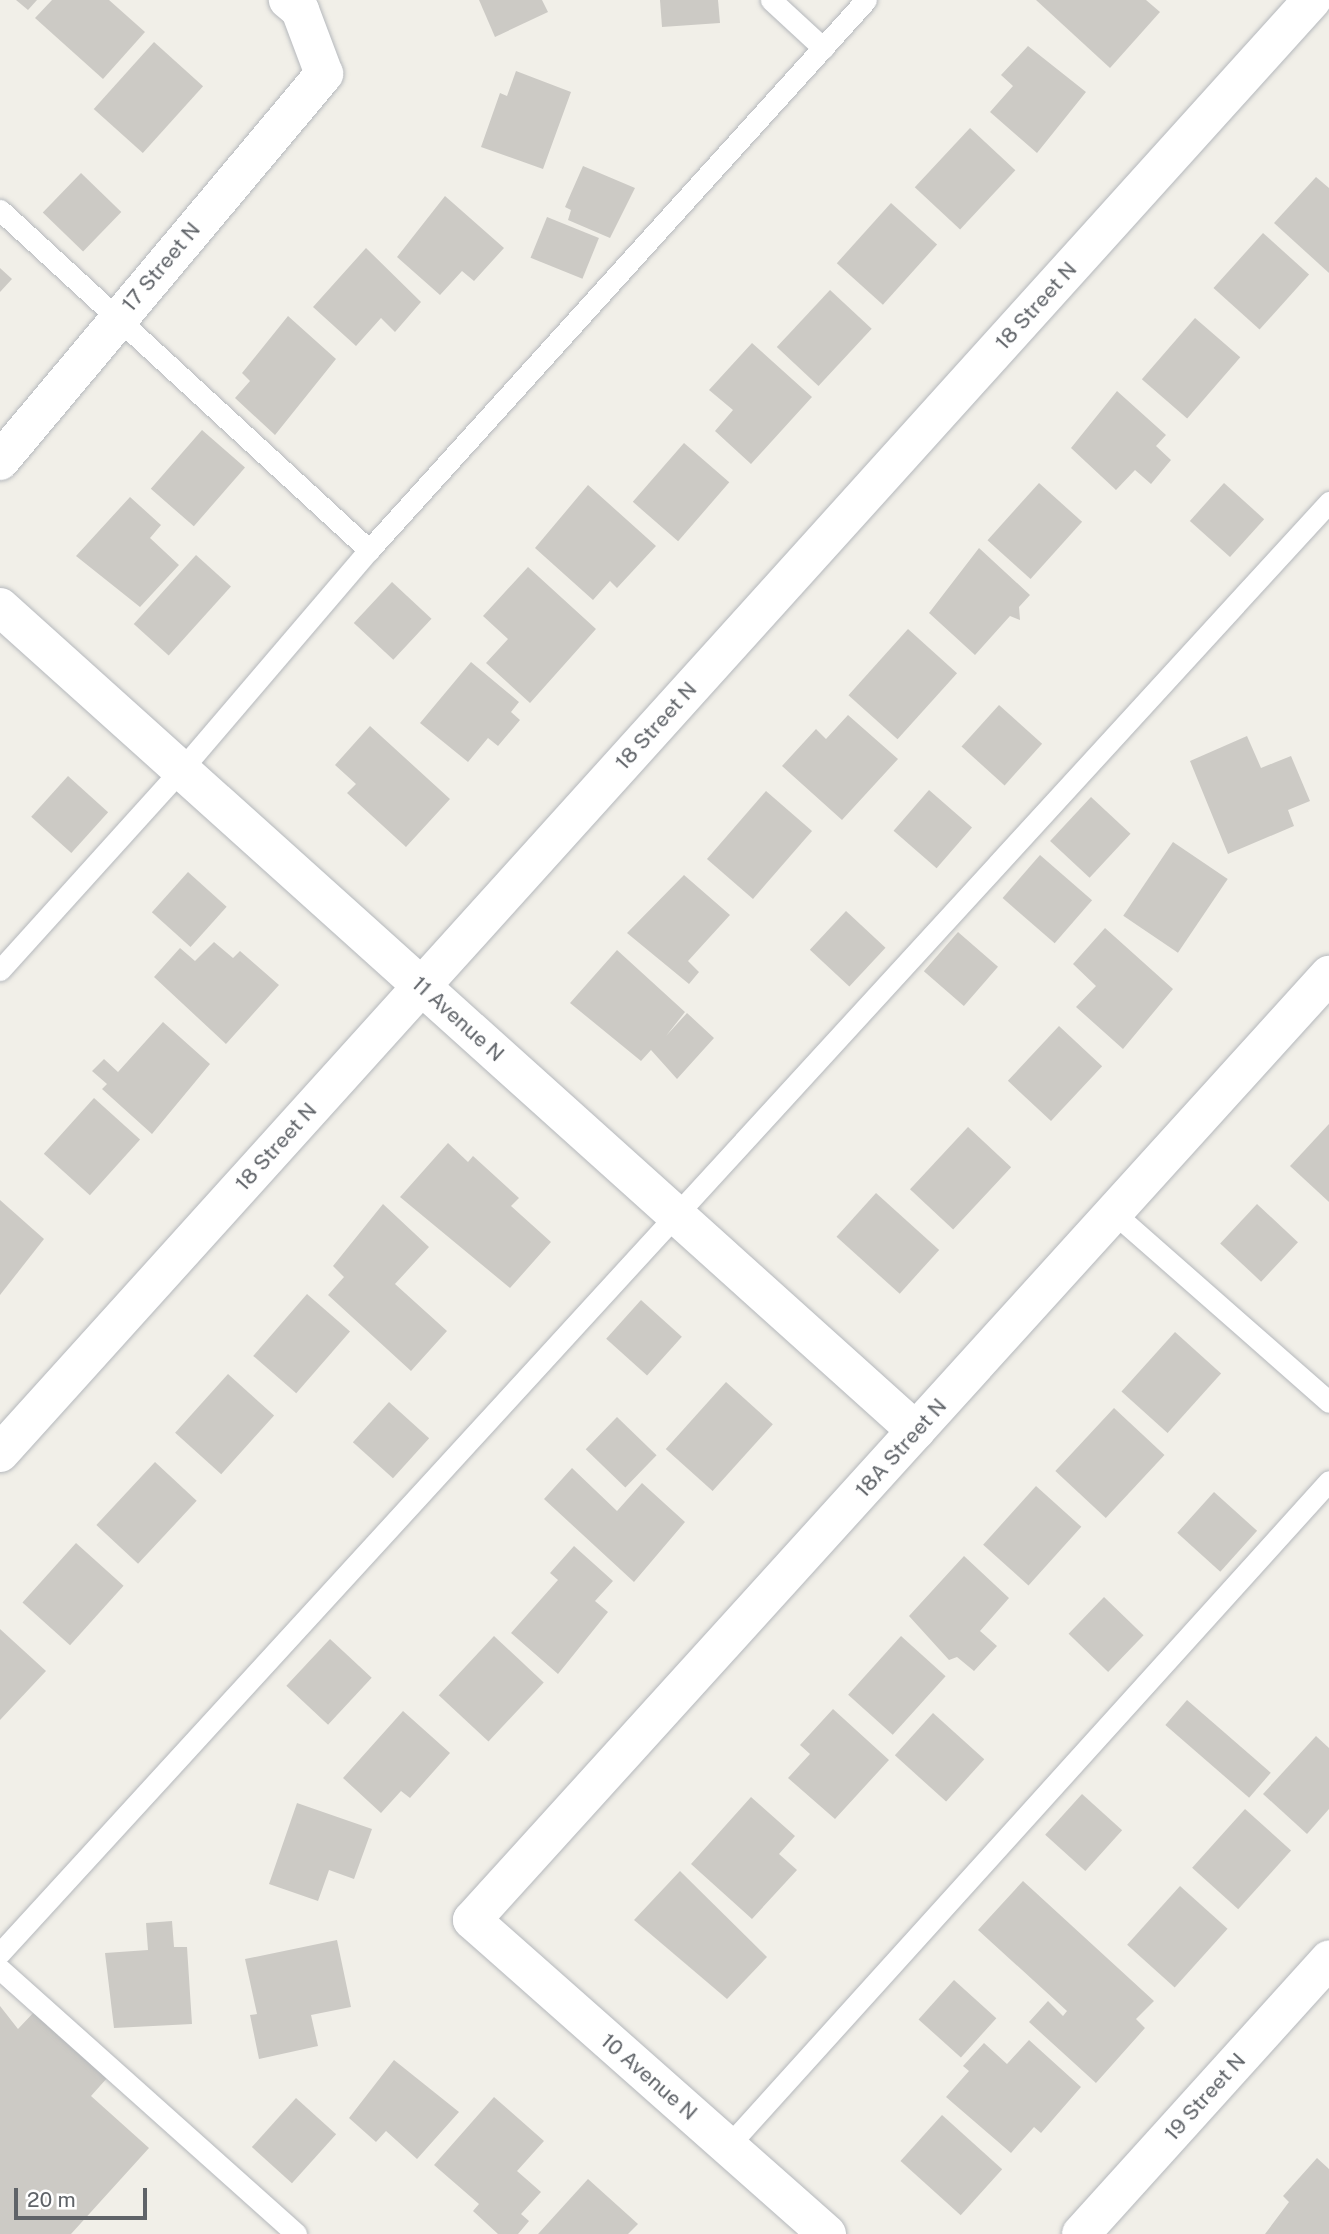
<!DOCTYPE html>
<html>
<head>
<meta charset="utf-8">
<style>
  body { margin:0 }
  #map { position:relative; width:1329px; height:2234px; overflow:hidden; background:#f1efe8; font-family:"Public Sans",sans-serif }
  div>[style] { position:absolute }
  .building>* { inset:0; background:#cccac5; transform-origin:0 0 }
  .roads { filter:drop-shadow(0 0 2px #b5b8bc) drop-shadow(0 0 2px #b5b8bc) }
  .lane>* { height:21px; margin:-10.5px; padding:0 10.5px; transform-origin:10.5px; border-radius:10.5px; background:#fff }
  .street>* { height:38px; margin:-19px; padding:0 19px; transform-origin:19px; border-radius:19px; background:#fff }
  span { translate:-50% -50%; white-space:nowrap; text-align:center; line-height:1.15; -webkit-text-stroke:5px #fff; paint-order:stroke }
  .street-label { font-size:21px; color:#5f6368 }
  .scale { position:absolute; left:14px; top:2188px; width:133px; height:32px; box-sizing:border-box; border:4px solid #5f6368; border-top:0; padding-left:9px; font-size:21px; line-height:24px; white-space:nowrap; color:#5f6368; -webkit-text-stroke:5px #fff; paint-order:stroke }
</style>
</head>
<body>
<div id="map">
  <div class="building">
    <div style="clip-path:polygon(16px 0,37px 0,28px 10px)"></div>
    <div style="clip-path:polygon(52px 0,109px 0,145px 32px,103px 79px,35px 18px)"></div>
    <div style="clip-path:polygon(479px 0,542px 0,548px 12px,495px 37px)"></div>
    <div style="clip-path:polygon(660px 0,718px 0,720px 23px,662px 27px)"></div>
    <div style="clip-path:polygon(1036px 0,1146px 0,1160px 12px,1110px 68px)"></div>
    <div style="left:154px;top:42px;width:66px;height:90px;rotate:42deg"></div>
    <div style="clip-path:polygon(1028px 46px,1086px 92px,1037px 153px,990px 112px,1013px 86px,1001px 75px)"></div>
    <div style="clip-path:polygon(516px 71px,571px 92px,543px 169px,481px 147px,500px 93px,507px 96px)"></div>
    <div style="left:970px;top:128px;width:62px;height:81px;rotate:43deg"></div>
    <div style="clip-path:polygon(583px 166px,635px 188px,610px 238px,568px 220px,571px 210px,565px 207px)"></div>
    <div style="left:81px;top:173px;width:56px;height:55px;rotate:44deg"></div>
    <div style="clip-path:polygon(1316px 177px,1329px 188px,1329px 273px,1274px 223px)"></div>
    <div style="clip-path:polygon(445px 196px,504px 248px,474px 281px,462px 271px,440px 295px,397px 257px)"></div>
    <div style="left:891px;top:203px;width:62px;height:81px;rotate:42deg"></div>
    <div style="left:547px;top:217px;width:56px;height:44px;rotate:22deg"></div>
    <div style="left:1263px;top:233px;width:62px;height:74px;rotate:42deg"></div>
    <div style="clip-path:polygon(366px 248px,421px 302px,395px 332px,381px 318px,356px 346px,313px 307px)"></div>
    <div style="clip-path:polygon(0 268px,12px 279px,0 292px)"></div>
    <div style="left:830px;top:290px;width:57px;height:78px;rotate:43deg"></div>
    <div style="clip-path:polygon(288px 316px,336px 359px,275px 435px,235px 398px,250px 381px,242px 373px)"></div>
    <div style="left:1195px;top:318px;width:60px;height:81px;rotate:41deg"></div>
    <div style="clip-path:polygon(752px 343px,812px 397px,751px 464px,715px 431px,733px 410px,709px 390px)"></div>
    <div style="clip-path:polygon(1117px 391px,1166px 435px,1156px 446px,1171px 460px,1151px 484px,1135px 470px,1116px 490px,1071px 448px)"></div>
    <div style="left:202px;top:430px;width:57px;height:78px;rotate:41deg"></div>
    <div style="left:684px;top:443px;width:60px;height:78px;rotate:41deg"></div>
    <div style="left:1039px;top:483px;width:58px;height:77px;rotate:42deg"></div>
    <div style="left:1224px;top:483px;width:54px;height:51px;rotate:42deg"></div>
    <div style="clip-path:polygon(588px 485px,656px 546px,617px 588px,610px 581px,593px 600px,535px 548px)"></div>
    <div style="clip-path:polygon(130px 497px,161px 525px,150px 538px,179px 565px,140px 607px,76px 556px)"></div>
    <div style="clip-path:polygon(979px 548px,1030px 595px,1019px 607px,1020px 620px,1010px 616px,975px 655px,929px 613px)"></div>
    <div style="left:196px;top:555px;width:47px;height:93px;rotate:42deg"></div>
    <div style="clip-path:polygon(528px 567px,596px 629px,530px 703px,486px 663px,508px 639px,483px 616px)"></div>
    <div style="left:392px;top:582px;width:54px;height:56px;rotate:43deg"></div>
    <div style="left:908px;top:629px;width:66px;height:89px;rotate:42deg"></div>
    <div style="clip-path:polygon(471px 662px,519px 702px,511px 712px,520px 720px,498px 746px,488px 738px,468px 762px,420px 723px)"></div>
    <div style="left:999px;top:705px;width:58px;height:56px;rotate:42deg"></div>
    <div style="clip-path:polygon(848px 715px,898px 759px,842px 820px,782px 766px,816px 729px,826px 739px)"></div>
    <div style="clip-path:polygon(370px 726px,450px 799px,406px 847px,347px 793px,356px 784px,335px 765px)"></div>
    <div style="clip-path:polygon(1247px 736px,1261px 768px,1291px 756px,1310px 801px,1288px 810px,1294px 826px,1228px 854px,1190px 761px)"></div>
    <div style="left:68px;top:776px;width:54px;height:55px;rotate:42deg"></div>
    <div style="left:929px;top:790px;width:57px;height:54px;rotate:41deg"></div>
    <div style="left:766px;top:791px;width:61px;height:90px;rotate:41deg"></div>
    <div style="left:1091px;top:797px;width:54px;height:60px;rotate:43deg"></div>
    <div style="left:1173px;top:842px;width:66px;height:89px;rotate:34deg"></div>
    <div style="left:1040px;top:855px;width:69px;height:57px;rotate:41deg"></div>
    <div style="left:188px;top:872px;width:52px;height:54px;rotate:42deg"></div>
    <div style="clip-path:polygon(684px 875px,730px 915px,688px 961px,699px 972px,689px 984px,627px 933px)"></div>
    <div style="left:846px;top:911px;width:54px;height:53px;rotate:43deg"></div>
    <div style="clip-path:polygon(1105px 928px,1173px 989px,1123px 1049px,1076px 1007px,1096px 986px,1073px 964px)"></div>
    <div style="left:958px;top:932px;width:53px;height:52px;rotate:41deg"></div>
    <div style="clip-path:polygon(214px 942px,233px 958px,240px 951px,279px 985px,226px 1044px,154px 977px,180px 948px,195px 961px)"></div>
    <div style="clip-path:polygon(617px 950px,685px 1012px,666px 1036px,687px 1013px,714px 1038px,677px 1079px,651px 1050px,641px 1061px,570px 1003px)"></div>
    <div style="clip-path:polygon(163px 1022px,210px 1064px,152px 1134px,102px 1089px,107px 1084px,92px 1071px,104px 1059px,118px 1072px)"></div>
    <div style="left:1059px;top:1026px;width:59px;height:75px;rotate:43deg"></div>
    <div style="left:94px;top:1098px;width:62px;height:75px;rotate:42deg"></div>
    <div style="clip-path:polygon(1329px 1124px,1329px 1202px,1290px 1166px)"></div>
    <div style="left:968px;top:1127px;width:59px;height:85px;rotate:43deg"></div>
    <div style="clip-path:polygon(448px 1143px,468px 1162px,473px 1156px,519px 1198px,511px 1206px,551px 1242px,510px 1288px,400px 1197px)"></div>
    <div style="left:876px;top:1193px;width:85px;height:59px;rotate:42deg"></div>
    <div style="clip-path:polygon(0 1200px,44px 1239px,0 1295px)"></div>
    <div style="clip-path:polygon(383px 1204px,429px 1247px,395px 1284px,447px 1331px,411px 1371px,328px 1295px,344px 1277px,333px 1266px)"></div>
    <div style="left:1257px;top:1204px;width:56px;height:54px;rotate:43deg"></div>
    <div style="left:307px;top:1294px;width:57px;height:82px;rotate:41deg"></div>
    <div style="left:641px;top:1300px;width:55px;height:52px;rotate:42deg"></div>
    <div style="left:1175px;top:1332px;width:62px;height:80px;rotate:42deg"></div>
    <div style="left:228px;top:1374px;width:62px;height:79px;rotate:42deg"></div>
    <div style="left:726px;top:1382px;width:63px;height:90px;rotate:42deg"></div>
    <div style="left:389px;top:1402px;width:54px;height:54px;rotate:42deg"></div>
    <div style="left:1114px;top:1408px;width:69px;height:86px;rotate:43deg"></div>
    <div style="left:617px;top:1417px;width:55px;height:45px;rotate:44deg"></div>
    <div style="left:155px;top:1462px;width:57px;height:86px;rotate:43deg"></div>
    <div style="clip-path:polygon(572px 1468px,617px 1511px,642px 1483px,685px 1522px,634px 1582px,544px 1499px)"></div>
    <div style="left:1036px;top:1486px;width:61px;height:79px;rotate:42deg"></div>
    <div style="left:1214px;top:1492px;width:58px;height:55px;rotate:42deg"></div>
    <div style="left:76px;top:1543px;width:64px;height:80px;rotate:42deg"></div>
    <div style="clip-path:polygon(574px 1546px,613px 1581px,595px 1601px,608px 1612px,558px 1674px,511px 1633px,558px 1580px,550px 1573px)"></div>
    <div style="clip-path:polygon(964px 1556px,1009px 1598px,980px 1631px,997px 1646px,974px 1671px,957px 1657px,949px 1660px,909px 1616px)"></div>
    <div style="left:1104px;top:1597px;width:55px;height:51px;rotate:44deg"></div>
    <div style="clip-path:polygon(0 1629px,46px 1671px,0 1720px)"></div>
    <div style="left:494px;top:1636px;width:68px;height:81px;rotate:43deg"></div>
    <div style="left:901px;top:1636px;width:60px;height:79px;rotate:42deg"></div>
    <div style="left:330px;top:1639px;width:57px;height:64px;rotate:43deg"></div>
    <div style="left:1187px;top:1700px;width:111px;height:33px;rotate:41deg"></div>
    <div style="clip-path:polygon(833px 1709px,889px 1760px,835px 1819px,788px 1778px,810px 1754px,800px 1745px)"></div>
    <div style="clip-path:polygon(403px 1711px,450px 1753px,410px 1798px,401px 1791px,381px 1813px,343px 1778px)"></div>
    <div style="left:933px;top:1713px;width:69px;height:57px;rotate:42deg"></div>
    <div style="clip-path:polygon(1316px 1736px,1329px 1748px,1329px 1809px,1307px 1834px,1263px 1794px)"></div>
    <div style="left:1082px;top:1794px;width:54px;height:55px;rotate:42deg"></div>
    <div style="clip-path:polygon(751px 1797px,795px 1836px,779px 1854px,797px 1870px,752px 1919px,691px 1864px)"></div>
    <div style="clip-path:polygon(297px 1803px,372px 1829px,354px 1879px,329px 1870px,318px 1901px,269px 1884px)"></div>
    <div style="left:1245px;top:1809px;width:62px;height:79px;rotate:42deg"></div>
    <div style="clip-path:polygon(680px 1871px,767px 1957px,727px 1999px,634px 1920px)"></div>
    <div style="clip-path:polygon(1023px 1881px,1154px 2001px,1136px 2019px,1145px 2028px,1096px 2083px,1029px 2022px,1048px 2001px,1063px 2016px,1067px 2011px,978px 1930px)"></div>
    <div style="left:1180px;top:1886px;width:64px;height:79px;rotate:42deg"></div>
    <div style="clip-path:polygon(172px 1921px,174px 1947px,187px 1947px,192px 2024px,114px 2028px,105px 1953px,148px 1950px,146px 1923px)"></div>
    <div style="clip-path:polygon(337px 1940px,351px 2007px,311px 2015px,318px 2046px,259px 2059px,250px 2015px,257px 2014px,245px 1959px)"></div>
    <div style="left:954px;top:1980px;width:57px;height:53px;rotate:42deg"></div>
    <div style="clip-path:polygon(0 2006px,18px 2029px,35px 2011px,108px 2077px,91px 2096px,149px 2148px,71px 2234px,0 2234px)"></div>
    <div style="clip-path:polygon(1029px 2040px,1081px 2087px,1041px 2133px,1034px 2127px,1011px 2153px,946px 2097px,969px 2071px,963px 2066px,984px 2043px,1007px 2064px)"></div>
    <div style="clip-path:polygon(394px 2060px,459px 2112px,417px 2159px,386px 2131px,376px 2142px,349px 2118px)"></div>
    <div style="clip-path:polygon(494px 2097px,544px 2141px,517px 2171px,541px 2192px,521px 2214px,529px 2221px,518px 2234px,498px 2234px,473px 2211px,479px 2204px,434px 2165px)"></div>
    <div style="left:296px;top:2098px;width:54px;height:66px;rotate:42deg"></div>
    <div style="left:942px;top:2115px;width:81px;height:62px;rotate:42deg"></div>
    <div style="clip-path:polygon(1317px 2158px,1329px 2169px,1329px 2234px,1265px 2234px,1289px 2202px,1283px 2196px)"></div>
    <div style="clip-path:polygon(588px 2179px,638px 2224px,628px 2234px,538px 2234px)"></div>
  </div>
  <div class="roads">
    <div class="lane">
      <div style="left:771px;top:0;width:71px;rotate:42.7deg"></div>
      <div style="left:0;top:210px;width:502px;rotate:42.66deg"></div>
      <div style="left:0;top:970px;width:270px;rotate:-47.9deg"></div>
      <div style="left:181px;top:770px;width:289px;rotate:-49.5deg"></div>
      <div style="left:369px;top:550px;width:741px;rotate:-47.9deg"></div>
      <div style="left:1114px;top:1213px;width:286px;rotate:41.3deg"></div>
      <div style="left:0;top:1953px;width:1968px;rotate:-47.51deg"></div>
      <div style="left:0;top:1969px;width:397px;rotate:41.8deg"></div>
      <div style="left:728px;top:2146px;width:896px;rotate:-47.89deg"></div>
    </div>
    <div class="street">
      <div style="left:0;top:461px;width:505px;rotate:-50.06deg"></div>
      <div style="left:324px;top:74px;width:68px;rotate:-110.6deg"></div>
      <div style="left:300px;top:10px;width:16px;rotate:-140deg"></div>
      <div style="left:0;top:607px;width:1232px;rotate:41.97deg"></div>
      <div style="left:0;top:1453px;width:1958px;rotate:-47.92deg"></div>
      <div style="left:827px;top:2234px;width:474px;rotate:-138.5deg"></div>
      <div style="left:472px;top:1920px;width:1276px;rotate:-47.8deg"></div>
      <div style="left:1081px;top:2234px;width:370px;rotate:-47.9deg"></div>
    </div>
  </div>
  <div class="street-label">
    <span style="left:161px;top:267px;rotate:-50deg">17 Street N</span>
    <span style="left:1036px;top:306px;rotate:-48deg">18 Street N</span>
    <span style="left:656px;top:726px;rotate:-48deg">18 Street N</span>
    <span style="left:458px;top:1019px;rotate:42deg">11 Avenue N</span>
    <span style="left:276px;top:1147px;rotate:-48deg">18 Street N</span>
    <span style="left:901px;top:1448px;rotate:-48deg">18A Street N</span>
    <span style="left:649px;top:2077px;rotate:41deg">10 Avenue N</span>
    <span style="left:1205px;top:2097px;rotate:-48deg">19 Street N</span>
  </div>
  <div class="scale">20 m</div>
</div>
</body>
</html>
